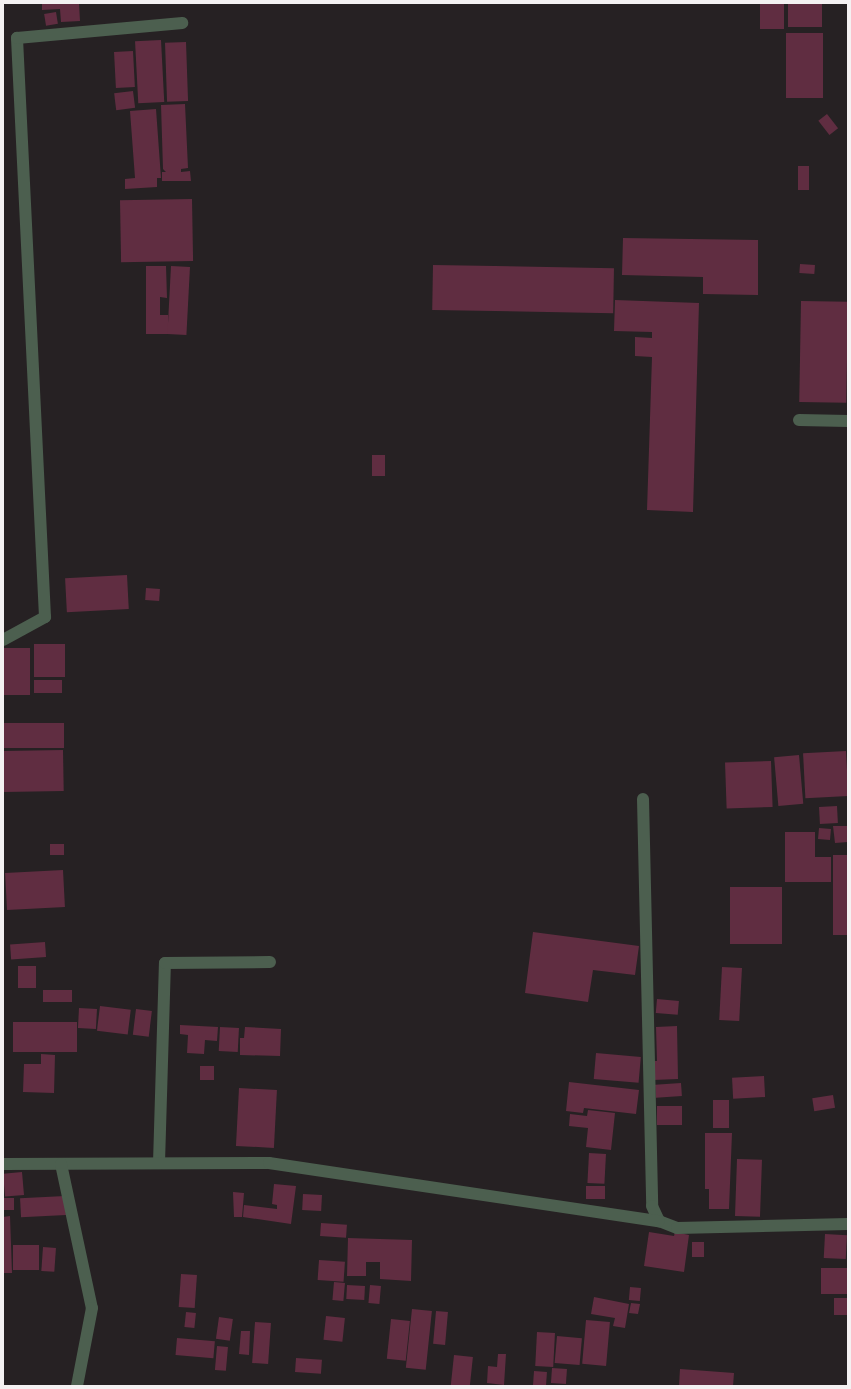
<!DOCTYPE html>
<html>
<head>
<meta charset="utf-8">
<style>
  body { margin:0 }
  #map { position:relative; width:851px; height:1389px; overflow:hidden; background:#262123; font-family:"PT Sans Narrow",sans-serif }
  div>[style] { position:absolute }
  .building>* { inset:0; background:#602d41; transform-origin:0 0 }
  .street>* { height:12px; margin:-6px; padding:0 6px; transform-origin:6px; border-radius:6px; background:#4c5f4f }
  span { translate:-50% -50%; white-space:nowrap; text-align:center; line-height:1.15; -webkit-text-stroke:3.5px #1c1819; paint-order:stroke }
  .frame { position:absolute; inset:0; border:4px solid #f4f1f2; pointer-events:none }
</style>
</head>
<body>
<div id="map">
  <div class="building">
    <div style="clip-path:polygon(42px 3px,79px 3px,80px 21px,61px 22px,60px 9px,42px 10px)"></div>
    <div style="left:760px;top:3px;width:24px;height:26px"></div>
    <div style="left:788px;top:3px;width:34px;height:24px"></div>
    <div style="left:56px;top:12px;width:12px;height:12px;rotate:81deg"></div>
    <div style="left:786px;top:33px;width:37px;height:65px"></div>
    <div style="left:161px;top:40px;width:62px;height:26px;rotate:87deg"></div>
    <div style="left:186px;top:42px;width:59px;height:21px;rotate:88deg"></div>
    <div style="left:133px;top:51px;width:36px;height:19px;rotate:87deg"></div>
    <div style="left:133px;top:91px;width:17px;height:19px;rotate:83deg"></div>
    <div style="clip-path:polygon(185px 104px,188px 168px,181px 169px,181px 172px,190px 171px,191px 181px,162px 181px,162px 172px,166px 172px,163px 169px,161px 105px)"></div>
    <div style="clip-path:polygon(156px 109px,161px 178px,157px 178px,157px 187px,125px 189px,125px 179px,135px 178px,130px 111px)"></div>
    <div style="left:827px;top:114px;width:18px;height:11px;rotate:52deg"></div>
    <div style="left:798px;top:166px;width:11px;height:24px"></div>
    <div style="left:192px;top:199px;width:62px;height:72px;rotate:89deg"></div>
    <div style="clip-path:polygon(623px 238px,758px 240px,758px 295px,703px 294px,703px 277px,622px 275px)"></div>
    <div style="left:800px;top:264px;width:15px;height:9px;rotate:4deg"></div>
    <div style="left:433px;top:265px;width:181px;height:45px;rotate:1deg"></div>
    <div style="clip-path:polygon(146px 266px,166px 266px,167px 298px,160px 297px,160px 315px,168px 315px,168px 334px,146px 334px)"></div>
    <div style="left:171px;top:266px;width:19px;height:68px;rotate:3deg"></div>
    <div style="clip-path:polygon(615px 300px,699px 303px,693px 512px,647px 510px,652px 357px,635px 356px,635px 337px,652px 338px,652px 332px,614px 331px)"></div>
    <div style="left:801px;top:301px;width:47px;height:101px;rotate:1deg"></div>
    <div style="left:372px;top:455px;width:13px;height:21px"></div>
    <div style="left:127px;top:575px;width:34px;height:62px;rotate:87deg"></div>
    <div style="left:146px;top:588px;width:14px;height:12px;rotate:4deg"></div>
    <div style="left:34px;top:644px;width:31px;height:33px"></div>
    <div style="left:3px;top:648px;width:27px;height:47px"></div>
    <div style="left:34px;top:680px;width:28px;height:13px"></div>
    <div style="left:64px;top:723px;width:25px;height:61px;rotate:90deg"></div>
    <div style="left:63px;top:750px;width:41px;height:60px;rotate:89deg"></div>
    <div style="left:846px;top:751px;width:45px;height:43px;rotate:87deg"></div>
    <div style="left:799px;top:755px;width:49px;height:25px;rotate:85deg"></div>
    <div style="left:771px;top:761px;width:46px;height:46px;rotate:88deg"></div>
    <div style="left:837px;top:806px;width:17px;height:18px;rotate:87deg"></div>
    <div style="clip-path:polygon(833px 826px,848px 826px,848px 842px,835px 843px)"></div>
    <div style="left:819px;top:828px;width:12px;height:11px;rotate:5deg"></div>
    <div style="clip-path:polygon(785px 832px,815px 832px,815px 857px,831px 857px,831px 882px,785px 882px)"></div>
    <div style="left:64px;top:844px;width:11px;height:14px;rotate:90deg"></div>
    <div style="left:833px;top:855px;width:15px;height:80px"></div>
    <div style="left:63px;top:870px;width:37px;height:58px;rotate:87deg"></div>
    <div style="left:730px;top:887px;width:52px;height:57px"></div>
    <div style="clip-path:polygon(533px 932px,639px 946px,635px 975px,593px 970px,588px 1002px,525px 993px)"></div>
    <div style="left:45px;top:942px;width:15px;height:35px;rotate:86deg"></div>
    <div style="left:18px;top:966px;width:18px;height:22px"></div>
    <div style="left:722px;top:967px;width:20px;height:53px;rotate:3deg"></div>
    <div style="left:43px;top:990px;width:29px;height:12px"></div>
    <div style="left:657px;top:999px;width:22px;height:14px;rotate:5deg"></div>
    <div style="left:100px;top:1006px;width:31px;height:25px;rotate:7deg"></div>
    <div style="left:79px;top:1008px;width:18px;height:20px;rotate:3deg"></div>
    <div style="left:136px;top:1009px;width:16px;height:26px;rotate:7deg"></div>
    <div style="left:13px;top:1022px;width:64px;height:30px"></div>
    <div style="clip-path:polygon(180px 1025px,218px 1027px,217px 1041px,205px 1040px,204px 1054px,187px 1053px,188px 1035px,180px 1034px)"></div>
    <div style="clip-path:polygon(677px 1026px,678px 1079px,653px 1080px,653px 1061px,657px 1061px,656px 1027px)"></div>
    <div style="left:220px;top:1027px;width:19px;height:24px;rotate:3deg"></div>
    <div style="clip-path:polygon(245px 1027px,281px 1029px,280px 1056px,240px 1055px,240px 1038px,244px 1038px)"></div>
    <div style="left:596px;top:1053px;width:45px;height:26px;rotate:5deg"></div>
    <div style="clip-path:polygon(41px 1054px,55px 1055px,54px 1093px,23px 1092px,24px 1064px,41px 1064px)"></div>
    <div style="left:200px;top:1066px;width:14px;height:14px"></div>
    <div style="left:764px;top:1076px;width:21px;height:32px;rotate:87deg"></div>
    <div style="clip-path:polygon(569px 1082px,639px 1090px,636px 1114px,584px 1108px,583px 1113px,566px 1111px)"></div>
    <div style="left:681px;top:1083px;width:13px;height:26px;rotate:86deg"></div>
    <div style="left:239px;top:1088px;width:38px;height:58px;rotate:3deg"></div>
    <div style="left:833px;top:1095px;width:13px;height:21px;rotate:81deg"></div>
    <div style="left:713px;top:1100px;width:16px;height:28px"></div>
    <div style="left:657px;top:1106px;width:25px;height:19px"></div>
    <div style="clip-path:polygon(588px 1110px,615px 1113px,611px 1150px,586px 1147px,588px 1128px,569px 1126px,570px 1114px,587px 1116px)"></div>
    <div style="clip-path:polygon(705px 1133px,732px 1133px,729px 1209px,709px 1209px,709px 1189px,705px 1189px)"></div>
    <div style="left:589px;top:1153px;width:17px;height:30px;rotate:3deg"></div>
    <div style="left:737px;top:1159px;width:25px;height:57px;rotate:2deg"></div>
    <div style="left:22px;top:1172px;width:23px;height:19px;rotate:85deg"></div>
    <div style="clip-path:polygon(274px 1184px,296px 1186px,291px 1224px,243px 1217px,244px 1205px,277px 1209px,277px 1205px,272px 1204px)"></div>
    <div style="left:586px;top:1186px;width:19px;height:13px"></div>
    <div style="clip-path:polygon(233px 1192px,244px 1193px,242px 1217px,234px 1217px)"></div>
    <div style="left:303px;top:1194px;width:19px;height:16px;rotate:3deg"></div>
    <div style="left:65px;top:1196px;width:19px;height:45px;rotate:87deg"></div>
    <div style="left:3px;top:1198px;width:11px;height:12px"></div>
    <div style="clip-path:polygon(10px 1216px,12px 1273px,3px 1273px,3px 1217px)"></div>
    <div style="left:321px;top:1223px;width:26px;height:13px;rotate:4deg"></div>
    <div style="clip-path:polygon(649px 1232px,674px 1236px,675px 1232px,689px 1235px,684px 1272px,644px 1266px)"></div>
    <div style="left:825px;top:1234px;width:22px;height:24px;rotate:3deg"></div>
    <div style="clip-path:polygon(348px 1238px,412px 1240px,411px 1281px,380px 1279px,380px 1262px,366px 1262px,366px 1276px,347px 1276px)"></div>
    <div style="left:692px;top:1242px;width:12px;height:15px"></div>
    <div style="left:13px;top:1245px;width:26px;height:25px"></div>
    <div style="left:43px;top:1247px;width:13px;height:24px;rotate:4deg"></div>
    <div style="left:319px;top:1260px;width:26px;height:20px;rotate:4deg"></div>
    <div style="left:848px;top:1268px;width:26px;height:27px;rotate:90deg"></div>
    <div style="left:181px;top:1274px;width:16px;height:33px;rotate:4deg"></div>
    <div style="left:334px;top:1282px;width:11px;height:18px;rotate:5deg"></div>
    <div style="left:347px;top:1285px;width:18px;height:14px;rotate:3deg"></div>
    <div style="left:370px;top:1285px;width:11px;height:18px;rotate:5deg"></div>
    <div style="left:630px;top:1287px;width:11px;height:13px;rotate:5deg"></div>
    <div style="clip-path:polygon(594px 1297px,629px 1304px,625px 1328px,613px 1326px,615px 1318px,591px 1314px)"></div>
    <div style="left:834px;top:1298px;width:14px;height:17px"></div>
    <div style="clip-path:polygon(631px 1303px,640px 1304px,638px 1314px,629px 1313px)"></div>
    <div style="left:412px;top:1309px;width:20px;height:59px;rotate:6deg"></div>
    <div style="left:436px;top:1311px;width:12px;height:33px;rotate:5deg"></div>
    <div style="left:186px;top:1312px;width:10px;height:15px;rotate:6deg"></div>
    <div style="left:326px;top:1316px;width:19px;height:24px;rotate:6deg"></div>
    <div style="left:219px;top:1317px;width:14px;height:22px;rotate:8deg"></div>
    <div style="left:391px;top:1319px;width:19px;height:40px;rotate:6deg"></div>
    <div style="left:586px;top:1320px;width:24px;height:44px;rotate:5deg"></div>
    <div style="left:255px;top:1322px;width:16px;height:41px;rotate:4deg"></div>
    <div style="clip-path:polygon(241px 1331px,250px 1331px,249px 1355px,239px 1354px)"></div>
    <div style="left:537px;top:1332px;width:18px;height:34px;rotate:3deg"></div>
    <div style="left:557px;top:1336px;width:25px;height:27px;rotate:5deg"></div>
    <div style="left:177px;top:1338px;width:38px;height:17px;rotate:5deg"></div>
    <div style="left:217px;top:1346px;width:11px;height:24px;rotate:5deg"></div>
    <div style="clip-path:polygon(498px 1354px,506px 1354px,504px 1385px,487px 1383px,488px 1366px,497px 1367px)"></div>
    <div style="left:454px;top:1355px;width:19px;height:31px;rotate:6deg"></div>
    <div style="left:296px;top:1358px;width:26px;height:14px;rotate:4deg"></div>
    <div style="left:552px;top:1368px;width:15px;height:15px;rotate:4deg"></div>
    <div style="clip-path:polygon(680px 1369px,734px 1373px,733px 1386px,679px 1386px)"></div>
    <div style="left:534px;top:1371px;width:13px;height:15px;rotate:4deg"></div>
  </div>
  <div class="street">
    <div style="left:799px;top:420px;width:49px;rotate:1.2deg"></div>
    <div style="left:3px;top:640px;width:48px;rotate:-28.7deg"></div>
    <div style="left:45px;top:617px;width:580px;rotate:-92.77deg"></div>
    <div style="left:17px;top:38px;width:166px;rotate:-5.2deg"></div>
    <div style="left:643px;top:799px;width:407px;rotate:88.7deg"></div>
    <div style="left:652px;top:1206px;width:17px;rotate:65deg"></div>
    <div style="left:659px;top:1221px;width:19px;rotate:21deg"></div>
    <div style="left:677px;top:1228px;width:171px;rotate:-1.3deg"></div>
    <div style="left:159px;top:1163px;width:200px;rotate:-88.3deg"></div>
    <div style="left:165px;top:963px;width:105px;rotate:-0.5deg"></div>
    <div style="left:3px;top:1164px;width:266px;rotate:-0.2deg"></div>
    <div style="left:269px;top:1163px;width:394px;rotate:8.5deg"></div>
    <div style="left:61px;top:1164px;width:147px;rotate:77.9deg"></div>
    <div style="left:92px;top:1308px;width:79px;rotate:100.9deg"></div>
  </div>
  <div class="frame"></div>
</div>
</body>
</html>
